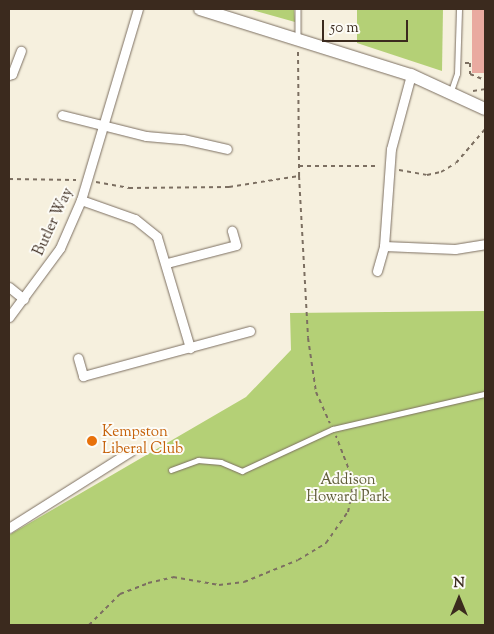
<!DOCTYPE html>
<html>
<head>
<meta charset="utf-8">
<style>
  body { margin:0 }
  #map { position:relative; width:494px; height:634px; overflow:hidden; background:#f6f0de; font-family:"Sorts Mill Goudy",serif }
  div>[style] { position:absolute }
  .green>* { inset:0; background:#b4d076 }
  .building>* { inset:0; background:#e9aaa0; transform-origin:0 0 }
  .path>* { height:2px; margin-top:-1px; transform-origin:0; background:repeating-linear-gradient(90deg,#7c6f61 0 4px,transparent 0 8px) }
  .roads { filter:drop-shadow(0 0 1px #7c6f61) drop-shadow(0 0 1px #7c6f61) }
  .lane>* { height:4.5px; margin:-2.25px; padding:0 2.25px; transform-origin:2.25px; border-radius:2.25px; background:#fff }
  .street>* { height:9px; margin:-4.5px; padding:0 4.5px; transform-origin:4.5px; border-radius:4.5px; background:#fff }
  .secondary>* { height:12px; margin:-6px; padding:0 6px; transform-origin:6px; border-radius:6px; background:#fff }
  .dots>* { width:14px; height:14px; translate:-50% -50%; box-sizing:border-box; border:2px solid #fdfcf7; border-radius:50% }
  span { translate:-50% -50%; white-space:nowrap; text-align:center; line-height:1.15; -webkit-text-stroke:4px #fdfcf7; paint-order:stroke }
  .street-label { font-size:15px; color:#3b2a1e }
  .food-label { font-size:15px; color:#c56008 }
  .left { translate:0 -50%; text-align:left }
  .park-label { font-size:15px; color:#5f5c38 }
  .frame { position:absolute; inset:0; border:10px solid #3b2a1e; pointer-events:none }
  .north { position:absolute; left:434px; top:574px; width:50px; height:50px; -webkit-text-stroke:4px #fdfcf7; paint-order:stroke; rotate:0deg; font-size:14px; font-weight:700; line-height:20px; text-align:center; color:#3b2a1e }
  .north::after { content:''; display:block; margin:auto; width:18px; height:22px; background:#3b2a1e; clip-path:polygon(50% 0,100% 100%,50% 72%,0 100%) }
  .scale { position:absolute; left:322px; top:20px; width:86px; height:22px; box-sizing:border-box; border:2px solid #3b2a1e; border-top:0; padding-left:6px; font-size:15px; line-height:18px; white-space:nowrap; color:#3b2a1e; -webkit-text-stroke:4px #fdfcf7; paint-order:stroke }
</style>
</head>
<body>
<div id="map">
  <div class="green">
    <div style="clip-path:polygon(249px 9px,294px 9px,295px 22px)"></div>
    <div style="clip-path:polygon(357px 9px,443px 9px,442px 71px,357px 43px)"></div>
    <div style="clip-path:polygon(485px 311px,485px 625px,9px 625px,9px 535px,246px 397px,291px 350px,290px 313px)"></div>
  </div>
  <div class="building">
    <div style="left:472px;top:10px;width:13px;height:63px"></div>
  </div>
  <div class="path">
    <div style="left:298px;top:52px;width:124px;rotate:89.5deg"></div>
    <div style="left:299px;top:176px;width:162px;rotate:86.8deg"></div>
    <div style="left:308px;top:338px;width:55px;rotate:81.6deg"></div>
    <div style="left:316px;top:392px;width:34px;rotate:66deg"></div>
    <div style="left:465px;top:63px;width:5px"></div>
    <div style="left:470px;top:63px;width:11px;rotate:90deg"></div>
    <div style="left:470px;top:74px;width:16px;rotate:22deg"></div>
    <div style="left:473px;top:91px;width:12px;rotate:-9deg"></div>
    <div style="left:299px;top:166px;width:80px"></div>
    <div style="left:399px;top:170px;width:28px;rotate:10deg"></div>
    <div style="left:427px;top:175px;width:14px;rotate:-12deg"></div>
    <div style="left:441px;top:172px;width:17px;rotate:-31deg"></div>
    <div style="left:456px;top:163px;width:45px;rotate:-49.5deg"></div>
    <div style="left:9px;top:179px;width:67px;rotate:0.9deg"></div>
    <div style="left:96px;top:182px;width:34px;rotate:10deg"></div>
    <div style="left:129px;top:188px;width:100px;rotate:-0.6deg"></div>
    <div style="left:229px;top:187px;width:71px;rotate:-8.9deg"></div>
    <div style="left:89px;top:625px;width:44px;rotate:-45deg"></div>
    <div style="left:120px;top:594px;width:30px;rotate:-21deg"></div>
    <div style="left:148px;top:583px;width:26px;rotate:-13deg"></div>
    <div style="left:173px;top:577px;width:47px;rotate:9.9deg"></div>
    <div style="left:219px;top:585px;width:25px;rotate:-7deg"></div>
    <div style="left:244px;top:582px;width:58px;rotate:-22.2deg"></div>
    <div style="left:298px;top:560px;width:33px;rotate:-31deg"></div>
    <div style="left:326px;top:543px;width:38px;rotate:-55deg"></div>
    <div style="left:348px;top:512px;width:19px;rotate:-78deg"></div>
    <div style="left:352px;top:493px;width:18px;rotate:-93deg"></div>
    <div style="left:351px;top:475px;width:42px;rotate:-111deg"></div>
  </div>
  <div class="roads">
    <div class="lane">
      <div style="left:298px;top:9px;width:29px;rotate:90deg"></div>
      <div style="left:451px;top:91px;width:18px;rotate:-71deg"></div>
      <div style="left:457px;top:74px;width:65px;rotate:-88.2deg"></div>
      <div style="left:171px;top:470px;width:29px;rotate:-20deg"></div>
      <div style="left:198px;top:460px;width:23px;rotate:5deg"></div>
      <div style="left:221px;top:462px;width:23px;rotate:23deg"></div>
      <div style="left:242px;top:471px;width:100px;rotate:-24.8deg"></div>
      <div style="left:333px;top:429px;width:156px;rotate:-13deg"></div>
    </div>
    <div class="street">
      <div style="left:9px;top:75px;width:3px;rotate:-18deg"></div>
      <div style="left:12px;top:74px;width:25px;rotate:-69deg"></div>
      <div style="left:62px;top:115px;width:87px;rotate:14deg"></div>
      <div style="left:146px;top:136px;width:37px;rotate:5deg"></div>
      <div style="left:183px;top:139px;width:45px;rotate:12.8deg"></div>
      <div style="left:81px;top:200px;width:57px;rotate:19.4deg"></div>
      <div style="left:135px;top:219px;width:28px;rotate:39deg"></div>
      <div style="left:157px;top:237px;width:116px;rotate:73.4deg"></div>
      <div style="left:384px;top:246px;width:71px;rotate:2.4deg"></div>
      <div style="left:455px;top:249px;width:30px;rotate:-9deg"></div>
      <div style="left:167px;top:263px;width:71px;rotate:-14.6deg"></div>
      <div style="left:236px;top:245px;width:15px;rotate:-106deg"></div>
      <div style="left:377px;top:271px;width:26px;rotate:-74deg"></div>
      <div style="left:384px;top:246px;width:97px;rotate:-85.9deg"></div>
      <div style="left:391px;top:149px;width:77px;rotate:-74.9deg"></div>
      <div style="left:9px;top:287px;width:19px;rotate:39deg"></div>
      <div style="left:9px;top:317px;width:86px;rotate:-53.5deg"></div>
      <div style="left:60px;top:248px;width:52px;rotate:-66.4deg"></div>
      <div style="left:81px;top:200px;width:199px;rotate:-73.4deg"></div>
      <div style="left:78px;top:358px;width:19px;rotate:74deg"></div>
      <div style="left:83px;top:376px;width:173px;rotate:-15.1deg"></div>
      <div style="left:9px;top:528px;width:144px;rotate:-32.3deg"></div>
    </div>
    <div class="secondary">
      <div style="left:200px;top:9px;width:221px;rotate:17.4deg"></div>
      <div style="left:411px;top:75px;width:81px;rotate:24.7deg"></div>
    </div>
  </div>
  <div class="dots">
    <div style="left:92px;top:441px;background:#e8710a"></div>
  </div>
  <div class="street-label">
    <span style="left:54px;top:222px;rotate:-65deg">Butler Way</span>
  </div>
  <div class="food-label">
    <span class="left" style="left:102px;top:441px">Kempston<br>Liberal Club</span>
  </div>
  <div class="park-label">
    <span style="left:348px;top:489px">Addison<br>Howard Park</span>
  </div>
  <div class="frame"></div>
  <div class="north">N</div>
  <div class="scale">50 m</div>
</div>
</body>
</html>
